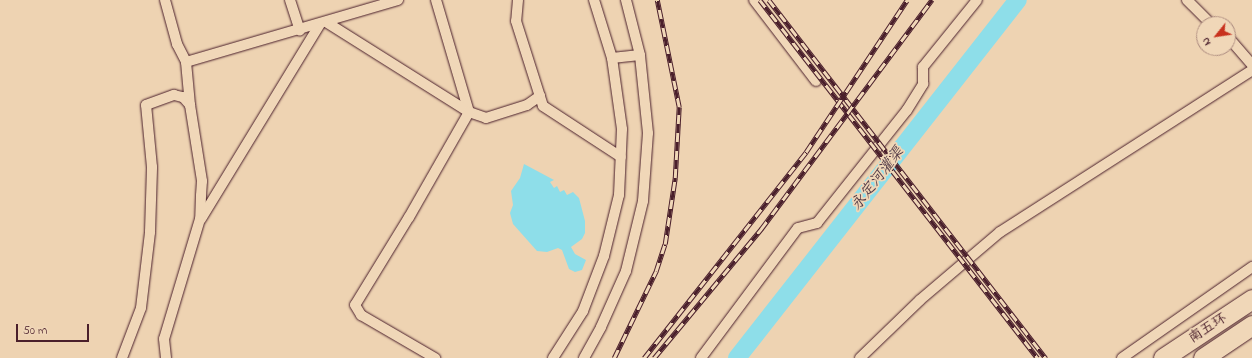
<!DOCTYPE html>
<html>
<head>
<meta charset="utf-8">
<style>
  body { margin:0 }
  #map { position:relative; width:1252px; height:358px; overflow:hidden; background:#eed3b2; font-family:"Indie Flower","LXGW WenKai TC",sans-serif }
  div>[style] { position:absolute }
  .water>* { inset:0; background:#8edee9 }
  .river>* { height:18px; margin:-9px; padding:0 9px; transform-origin:9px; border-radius:9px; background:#8edee9 }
  .roads { filter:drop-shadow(0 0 1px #4a1f2b) drop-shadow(0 0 1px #4a1f2b) }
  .street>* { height:10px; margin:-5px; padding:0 5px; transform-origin:5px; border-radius:5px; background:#f0d7b8 }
  .highway>* { height:19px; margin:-9.5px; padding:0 9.5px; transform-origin:9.5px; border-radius:9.5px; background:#f0d7b8 }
  .rail>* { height:4.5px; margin-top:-2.25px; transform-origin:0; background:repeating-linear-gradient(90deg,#f0d7b8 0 9px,#4a1f2b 0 18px); box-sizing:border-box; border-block:1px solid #4a1f2b }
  span { translate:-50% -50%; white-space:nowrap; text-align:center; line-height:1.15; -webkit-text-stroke:3.5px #f0d7b8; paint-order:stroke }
  .street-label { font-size:14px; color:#4a1f2b }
  .water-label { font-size:15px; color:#543c48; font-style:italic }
  .north { position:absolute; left:1196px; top:16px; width:40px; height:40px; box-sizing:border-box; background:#f0d7b8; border:1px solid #ae8d80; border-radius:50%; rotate:240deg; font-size:11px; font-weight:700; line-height:16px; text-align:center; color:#4a1f2b }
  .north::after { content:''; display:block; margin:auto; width:14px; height:18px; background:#c8321e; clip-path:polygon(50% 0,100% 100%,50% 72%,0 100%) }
  .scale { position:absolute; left:16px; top:324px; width:73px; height:18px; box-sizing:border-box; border:2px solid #4a1f2b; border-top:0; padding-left:5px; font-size:12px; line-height:14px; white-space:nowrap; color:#4a1f2b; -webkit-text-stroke:3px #f0d7b8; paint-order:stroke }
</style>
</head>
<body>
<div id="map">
  <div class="water">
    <div style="clip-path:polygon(524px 164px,554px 180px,550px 182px,554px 188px,557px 186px,560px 192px,564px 190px,567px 195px,573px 192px,579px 198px,585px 221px,585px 233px,582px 239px,571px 247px,575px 254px,586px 260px,582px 270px,575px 272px,569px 269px,562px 250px,558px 248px,547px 252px,537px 251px,513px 224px,510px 213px,513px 205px,511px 191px,520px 178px)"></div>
  </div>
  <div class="river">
    <div style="left:737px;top:358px;width:455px;rotate:-51.9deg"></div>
  </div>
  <div class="roads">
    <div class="street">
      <div style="left:165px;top:0;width:46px;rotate:74.7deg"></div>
      <div style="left:177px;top:44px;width:20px;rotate:63deg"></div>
      <div style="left:290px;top:0;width:32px;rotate:72deg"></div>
      <div style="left:436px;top:0;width:117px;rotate:73.6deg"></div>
      <div style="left:469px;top:112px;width:18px;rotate:19deg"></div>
      <div style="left:486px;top:118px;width:43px;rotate:-17.6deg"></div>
      <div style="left:527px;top:105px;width:16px;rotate:-35deg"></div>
      <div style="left:518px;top:0;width:21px;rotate:95deg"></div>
      <div style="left:516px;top:21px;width:89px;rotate:72.4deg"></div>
      <div style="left:543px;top:106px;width:93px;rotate:33.2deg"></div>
      <div style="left:754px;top:0;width:102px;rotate:52.6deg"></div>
      <div style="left:1187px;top:0;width:34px;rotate:45deg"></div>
      <div style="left:326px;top:22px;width:169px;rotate:32.2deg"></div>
      <div style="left:469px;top:112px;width:121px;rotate:119.7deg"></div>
      <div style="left:409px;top:217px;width:103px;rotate:121.5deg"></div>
      <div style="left:355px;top:305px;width:12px;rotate:59deg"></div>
      <div style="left:361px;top:315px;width:86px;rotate:30.2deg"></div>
      <div style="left:1228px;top:37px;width:37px;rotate:49deg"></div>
      <div style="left:612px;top:58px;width:28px;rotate:-6deg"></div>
      <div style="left:190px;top:105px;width:43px;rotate:-95.3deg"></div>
      <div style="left:186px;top:62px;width:221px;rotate:-16.3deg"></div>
      <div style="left:201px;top:219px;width:228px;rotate:-58.6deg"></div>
      <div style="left:122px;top:358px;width:53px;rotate:-69.2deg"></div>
      <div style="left:141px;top:308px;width:77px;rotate:-83.2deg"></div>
      <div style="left:150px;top:232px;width:65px;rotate:-88.2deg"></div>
      <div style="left:152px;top:167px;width:62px;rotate:-95.5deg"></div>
      <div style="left:146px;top:105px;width:30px;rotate:-20deg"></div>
      <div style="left:174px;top:95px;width:9px;rotate:13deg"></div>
      <div style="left:183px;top:97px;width:11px;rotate:49deg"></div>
      <div style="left:190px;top:105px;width:77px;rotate:81deg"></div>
      <div style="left:202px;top:181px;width:15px;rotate:94deg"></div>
      <div style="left:201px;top:196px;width:23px;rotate:92deg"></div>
      <div style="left:200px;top:219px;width:125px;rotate:106.7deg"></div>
      <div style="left:164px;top:339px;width:19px;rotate:84deg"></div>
      <div style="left:553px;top:358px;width:56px;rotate:-57.4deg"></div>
      <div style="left:583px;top:311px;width:59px;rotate:-69.1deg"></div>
      <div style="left:604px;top:256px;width:63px;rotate:-76.2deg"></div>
      <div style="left:619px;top:195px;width:66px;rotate:-87.4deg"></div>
      <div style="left:622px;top:129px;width:72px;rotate:-98deg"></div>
      <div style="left:612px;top:58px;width:61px;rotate:-107.2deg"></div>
      <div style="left:584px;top:358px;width:35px;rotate:-61deg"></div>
      <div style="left:601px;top:327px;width:61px;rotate:-65.9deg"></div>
      <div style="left:626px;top:271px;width:72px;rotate:-76.3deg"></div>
      <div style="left:643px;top:201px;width:68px;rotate:-85.8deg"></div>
      <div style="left:648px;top:133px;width:78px;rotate:-95.9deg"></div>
      <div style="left:640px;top:55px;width:57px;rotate:-104.3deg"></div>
      <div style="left:701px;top:358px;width:162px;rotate:-53.3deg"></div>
      <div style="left:798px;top:228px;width:20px;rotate:-15deg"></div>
      <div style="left:817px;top:223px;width:144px;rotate:-51.5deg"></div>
      <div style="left:907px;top:110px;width:31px;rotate:-58deg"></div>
      <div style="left:923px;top:84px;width:17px;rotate:-90deg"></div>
      <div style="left:923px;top:67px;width:86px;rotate:-51.1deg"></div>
      <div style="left:860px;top:358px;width:83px;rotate:-44deg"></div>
      <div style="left:920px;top:300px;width:105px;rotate:-40.4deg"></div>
      <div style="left:1000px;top:232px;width:300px;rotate:-32.7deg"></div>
      <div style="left:1122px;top:358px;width:159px;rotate:-35deg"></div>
    </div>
    <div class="highway">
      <div style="left:1163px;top:358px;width:107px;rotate:-33.5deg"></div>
      <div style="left:1203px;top:358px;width:59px;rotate:-34deg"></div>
    </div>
  </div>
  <div class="rail">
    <div style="left:760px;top:0;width:453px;rotate:52.2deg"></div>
    <div style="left:769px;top:0;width:453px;rotate:52.3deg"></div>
    <div style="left:614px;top:358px;width:97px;rotate:-64.2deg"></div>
    <div style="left:656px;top:271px;width:28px;rotate:-72deg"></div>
    <div style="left:665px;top:244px;width:67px;rotate:-81.4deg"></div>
    <div style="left:675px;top:178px;width:71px;rotate:-86.8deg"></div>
    <div style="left:679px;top:107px;width:109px;rotate:-101.6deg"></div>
    <div style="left:644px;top:358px;width:262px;rotate:-51.8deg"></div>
    <div style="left:806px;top:152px;width:182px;rotate:-56.4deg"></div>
    <div style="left:654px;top:358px;width:168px;rotate:-50.3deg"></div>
    <div style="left:761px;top:229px;width:286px;rotate:-53.3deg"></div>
  </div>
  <div class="street-label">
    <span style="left:1208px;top:329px;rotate:-33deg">南五环</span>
  </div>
  <div class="water-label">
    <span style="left:878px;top:179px;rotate:-52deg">永定河灌渠</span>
  </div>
  <div class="north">N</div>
  <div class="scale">50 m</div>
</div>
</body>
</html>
